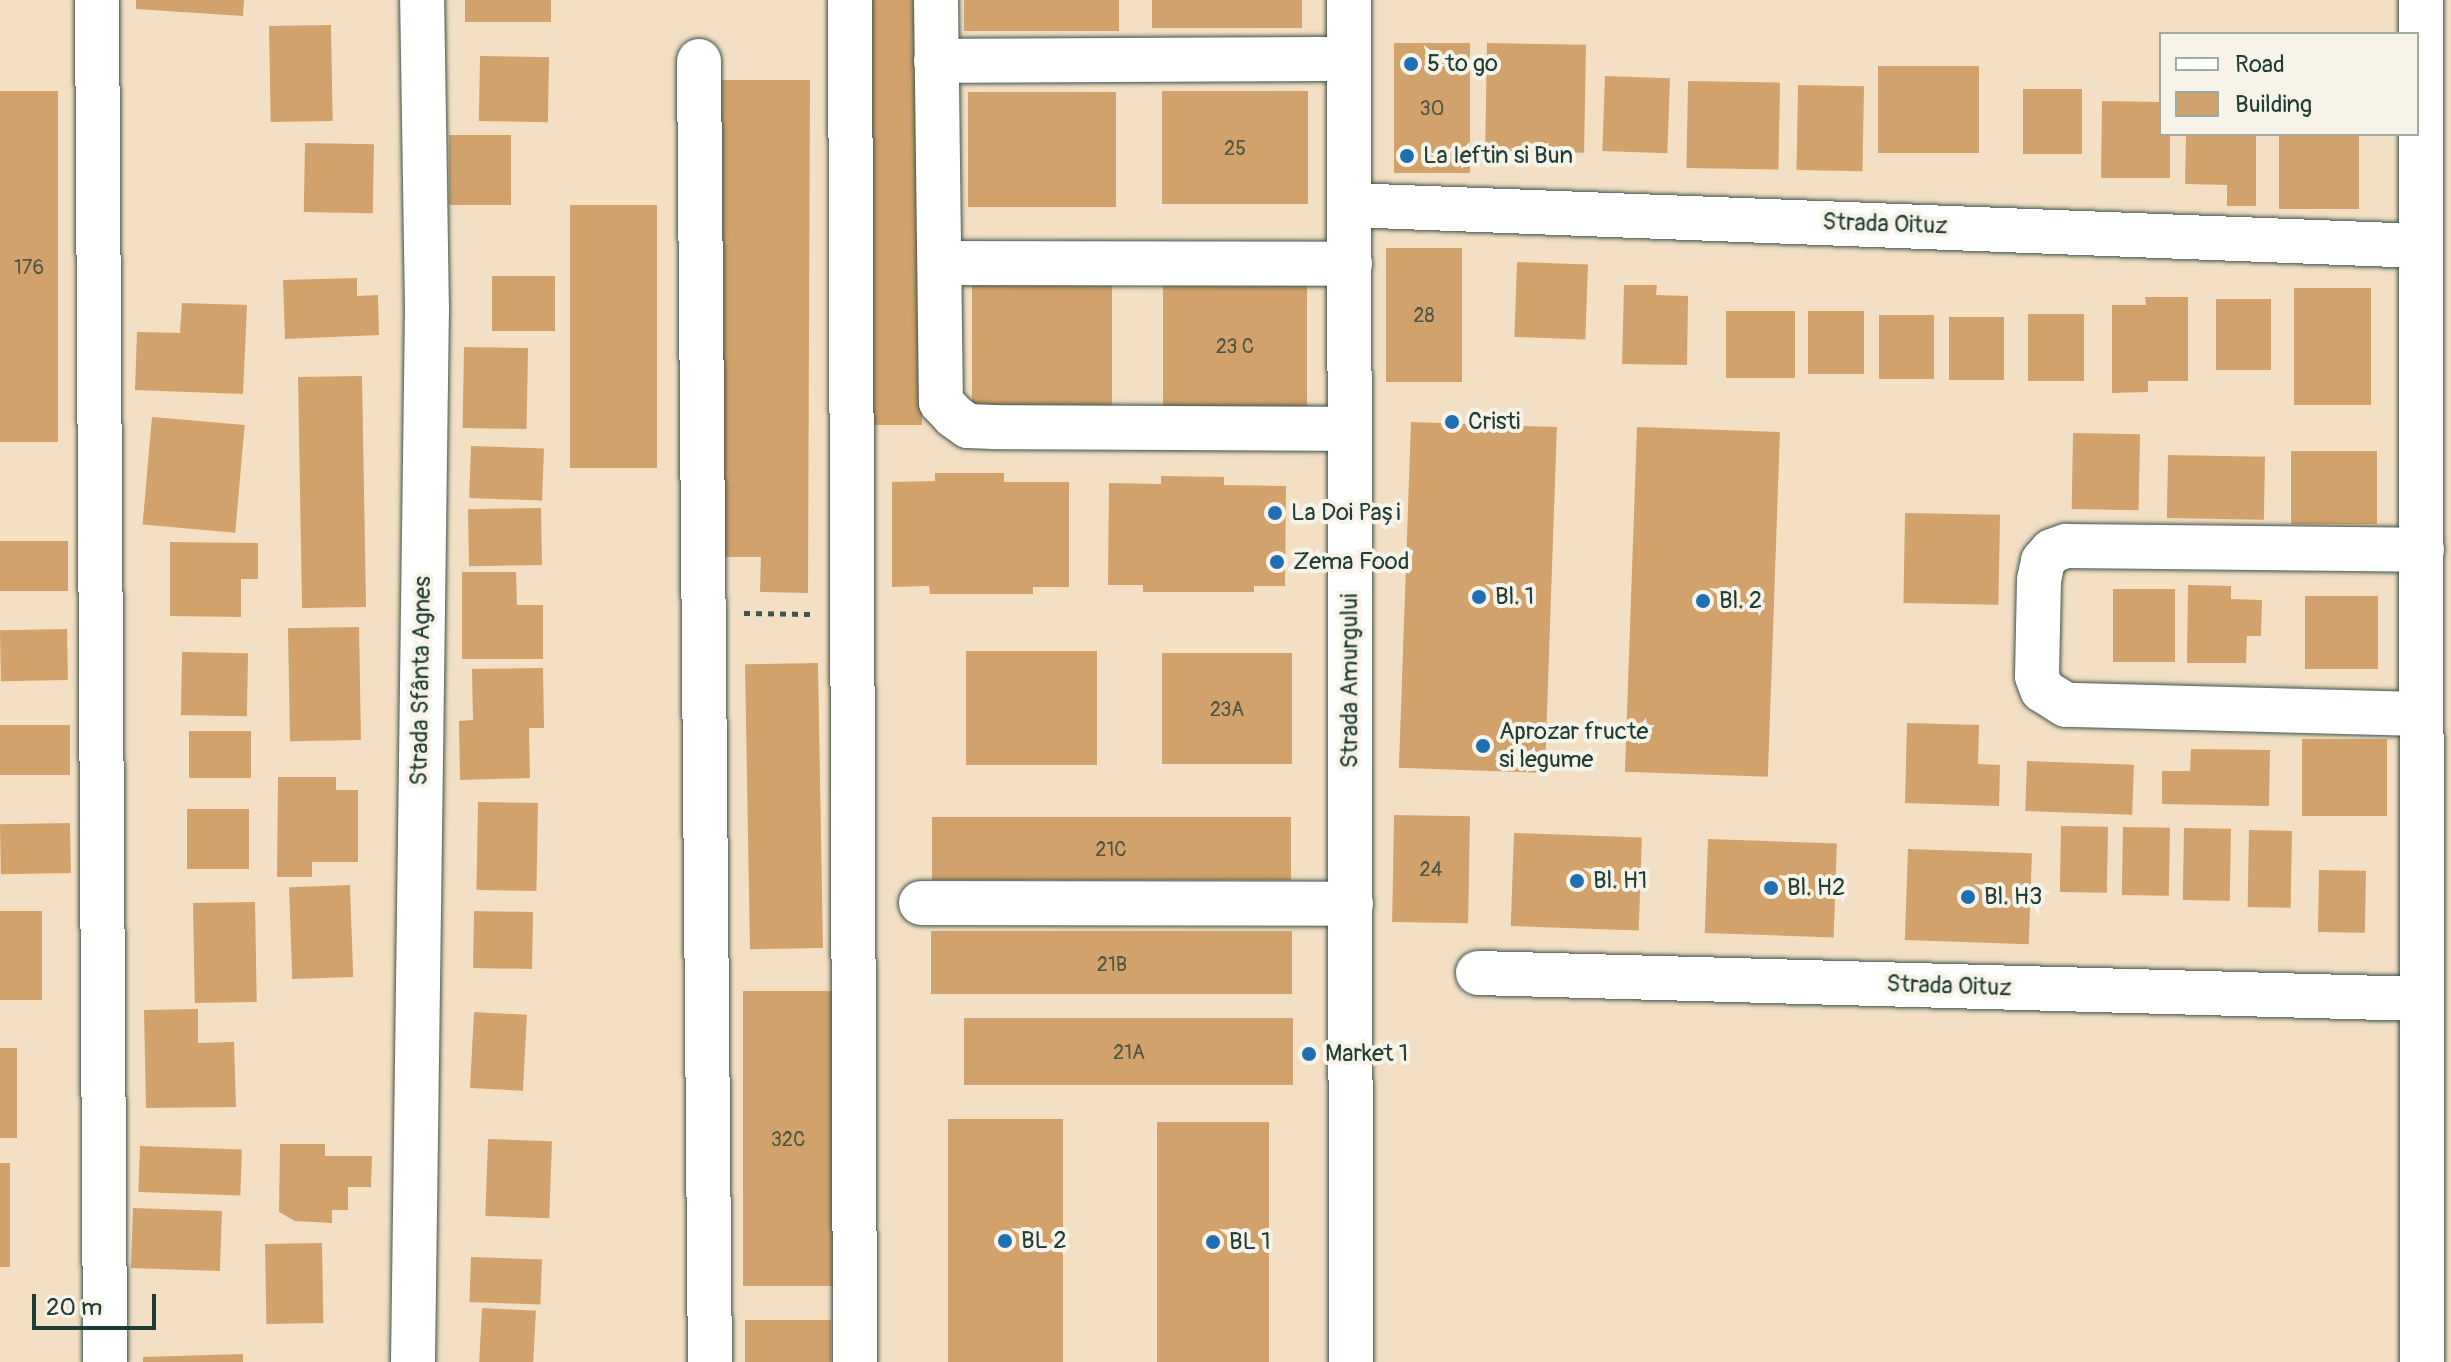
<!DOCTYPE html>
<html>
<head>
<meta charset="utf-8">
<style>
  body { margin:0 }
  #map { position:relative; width:2451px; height:1362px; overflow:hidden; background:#f3dfc3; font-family:Pangolin,sans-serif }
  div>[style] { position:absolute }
  .building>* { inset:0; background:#d2a26c; transform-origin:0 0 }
  .path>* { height:5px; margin-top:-2.5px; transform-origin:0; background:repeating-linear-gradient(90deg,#3f5549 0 6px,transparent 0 12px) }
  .roads { filter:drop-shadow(0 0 2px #3f5549) drop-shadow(0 0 2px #3f5549) }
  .minor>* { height:44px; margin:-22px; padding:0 22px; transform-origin:22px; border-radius:22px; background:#fff }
  .dots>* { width:22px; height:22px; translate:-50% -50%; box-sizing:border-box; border:4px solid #f7f3e8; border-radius:50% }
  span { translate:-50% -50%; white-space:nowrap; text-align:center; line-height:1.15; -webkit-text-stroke:8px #f7f3e8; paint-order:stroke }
  .number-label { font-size:20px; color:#4c5642 }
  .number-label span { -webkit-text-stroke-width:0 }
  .poi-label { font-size:24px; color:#1f3d34 }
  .left { translate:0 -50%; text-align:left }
  .street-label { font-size:24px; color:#1f3d34 }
  .legend { position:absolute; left:2159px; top:32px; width:260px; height:104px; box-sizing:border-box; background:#f7f3e8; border:2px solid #a1aaa0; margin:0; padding:10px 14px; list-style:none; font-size:24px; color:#1f3d34 }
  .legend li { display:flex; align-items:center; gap:16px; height:40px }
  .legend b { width:40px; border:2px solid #a1aaa0 }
  .scale { position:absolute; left:32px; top:1294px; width:124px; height:36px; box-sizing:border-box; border:4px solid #1f3d34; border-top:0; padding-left:10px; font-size:24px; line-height:28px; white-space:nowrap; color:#1f3d34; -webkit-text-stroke:6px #f7f3e8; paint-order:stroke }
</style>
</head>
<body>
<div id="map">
  <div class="building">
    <div style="clip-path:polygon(136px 0,244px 0,243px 16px,136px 9px)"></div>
    <div style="left:465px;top:0;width:86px;height:22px"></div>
    <div style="left:862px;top:0;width:60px;height:425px"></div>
    <div style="left:964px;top:0;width:155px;height:31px"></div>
    <div style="left:1152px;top:0;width:150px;height:28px"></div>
    <div style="left:331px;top:25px;width:96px;height:62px;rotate:89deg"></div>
    <div style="left:1394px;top:43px;width:76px;height:130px"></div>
    <div style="left:1487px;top:43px;width:99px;height:108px;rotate:1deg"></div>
    <div style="left:480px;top:56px;width:69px;height:65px;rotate:1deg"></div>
    <div style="left:1979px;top:66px;width:87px;height:101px;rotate:90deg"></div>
    <div style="left:1605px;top:76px;width:65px;height:75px;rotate:2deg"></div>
    <div style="clip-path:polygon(720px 80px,810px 80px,808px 593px,760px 592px,761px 557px,719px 557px)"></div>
    <div style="left:1688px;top:81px;width:92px;height:87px;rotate:1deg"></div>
    <div style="left:1798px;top:85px;width:66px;height:85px;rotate:1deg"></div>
    <div style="left:2023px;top:89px;width:59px;height:65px"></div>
    <div style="left:0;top:91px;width:58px;height:351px"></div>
    <div style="left:1308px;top:91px;width:113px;height:146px;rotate:90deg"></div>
    <div style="left:968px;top:92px;width:148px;height:115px"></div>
    <div style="clip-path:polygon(2102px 101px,2161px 102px,2161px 134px,2170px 134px,2170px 178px,2101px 178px)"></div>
    <div style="clip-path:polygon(2186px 134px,2256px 134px,2256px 206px,2227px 206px,2227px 185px,2185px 184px)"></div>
    <div style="left:2279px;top:134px;width:80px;height:75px"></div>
    <div style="left:449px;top:135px;width:62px;height:70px"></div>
    <div style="left:305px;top:143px;width:69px;height:69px;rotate:1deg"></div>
    <div style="left:570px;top:205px;width:87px;height:263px"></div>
    <div style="left:1462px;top:248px;width:134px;height:76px;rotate:90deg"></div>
    <div style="left:1517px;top:262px;width:71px;height:75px;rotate:2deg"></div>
    <div style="left:555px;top:276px;width:55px;height:63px;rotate:90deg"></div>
    <div style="clip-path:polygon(357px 278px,357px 296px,378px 295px,379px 335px,285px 339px,283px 280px)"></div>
    <div style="left:1163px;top:281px;width:144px;height:129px"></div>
    <div style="left:972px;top:282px;width:140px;height:130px"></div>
    <div style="clip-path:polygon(1624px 285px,1657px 285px,1656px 295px,1688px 296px,1687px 365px,1622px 364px)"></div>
    <div style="left:2371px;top:288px;width:117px;height:77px;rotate:90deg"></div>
    <div style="clip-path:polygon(2145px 297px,2188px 297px,2188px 381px,2148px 381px,2148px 392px,2112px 393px,2112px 305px,2146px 305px)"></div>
    <div style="left:2216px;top:299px;width:55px;height:71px"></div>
    <div style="clip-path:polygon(182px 303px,247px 305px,243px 394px,135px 390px,137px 332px,180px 333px)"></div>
    <div style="left:1726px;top:311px;width:69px;height:67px"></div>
    <div style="left:1864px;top:311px;width:63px;height:56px;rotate:90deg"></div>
    <div style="left:2028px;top:314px;width:56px;height:67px"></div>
    <div style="left:1934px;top:315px;width:64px;height:55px;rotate:90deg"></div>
    <div style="left:1949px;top:317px;width:55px;height:63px"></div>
    <div style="left:464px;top:347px;width:64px;height:81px;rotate:1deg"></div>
    <div style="left:362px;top:376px;width:231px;height:64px;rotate:89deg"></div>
    <div style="left:152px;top:417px;width:93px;height:108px;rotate:5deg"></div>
    <div style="left:1411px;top:422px;width:146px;height:346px;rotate:2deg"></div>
    <div style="left:1637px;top:427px;width:143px;height:345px;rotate:2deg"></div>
    <div style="left:2073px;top:433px;width:67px;height:76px;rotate:1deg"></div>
    <div style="left:471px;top:446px;width:73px;height:52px;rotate:2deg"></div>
    <div style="left:2291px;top:451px;width:86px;height:73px"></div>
    <div style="left:2168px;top:455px;width:97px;height:63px;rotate:1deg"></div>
    <div style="clip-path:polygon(935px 473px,1004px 473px,1004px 482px,1069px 482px,1069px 587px,1033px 587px,1033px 594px,930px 594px,929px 586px,892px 587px,892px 482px,935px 481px)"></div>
    <div style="clip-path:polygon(1161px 476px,1224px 477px,1224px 485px,1286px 486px,1285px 586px,1254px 586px,1254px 592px,1143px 592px,1143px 585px,1108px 585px,1109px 483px,1161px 484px)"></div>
    <div style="left:541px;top:508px;width:57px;height:73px;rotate:89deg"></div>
    <div style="left:1905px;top:513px;width:95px;height:90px;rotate:1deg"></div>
    <div style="left:0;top:541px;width:68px;height:50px"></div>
    <div style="clip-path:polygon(170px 542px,258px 543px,258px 579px,241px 579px,241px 617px,170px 616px)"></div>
    <div style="clip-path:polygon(462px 572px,516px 572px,517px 605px,543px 605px,543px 659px,462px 659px)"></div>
    <div style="clip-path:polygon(2188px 585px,2231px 586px,2231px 599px,2262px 600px,2261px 636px,2247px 636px,2246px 663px,2187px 663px)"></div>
    <div style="left:2113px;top:589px;width:62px;height:73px"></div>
    <div style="left:2305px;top:596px;width:73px;height:73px"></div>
    <div style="left:359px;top:627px;width:113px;height:71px;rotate:89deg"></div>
    <div style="left:67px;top:629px;width:51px;height:67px;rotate:89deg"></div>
    <div style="left:966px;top:651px;width:131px;height:114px"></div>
    <div style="left:182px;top:652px;width:66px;height:63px;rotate:1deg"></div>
    <div style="left:1162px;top:653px;width:130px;height:111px"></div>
    <div style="left:818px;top:663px;width:285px;height:73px;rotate:89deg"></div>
    <div style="clip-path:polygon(543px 668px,544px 728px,529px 728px,530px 778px,460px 780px,459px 721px,473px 720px,472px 669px)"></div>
    <div style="clip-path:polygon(1907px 723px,1979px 725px,1978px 764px,2000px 765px,1999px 806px,1905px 803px)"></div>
    <div style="left:0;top:725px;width:70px;height:50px"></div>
    <div style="left:251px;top:731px;width:47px;height:62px;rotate:90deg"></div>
    <div style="left:2302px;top:739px;width:85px;height:77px"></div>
    <div style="clip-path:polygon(2191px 749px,2270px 750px,2269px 806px,2162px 804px,2162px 771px,2190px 771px)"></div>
    <div style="left:2027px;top:761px;width:107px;height:50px;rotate:2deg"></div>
    <div style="clip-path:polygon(278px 777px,336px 777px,336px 790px,358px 790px,358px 862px,312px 862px,312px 877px,277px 877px)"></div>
    <div style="left:478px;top:802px;width:60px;height:88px;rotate:1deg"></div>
    <div style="left:187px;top:809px;width:62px;height:60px"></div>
    <div style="left:1394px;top:815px;width:76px;height:107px;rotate:1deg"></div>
    <div style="left:1291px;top:817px;width:63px;height:359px;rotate:90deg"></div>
    <div style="left:70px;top:823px;width:50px;height:70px;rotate:89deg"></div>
    <div style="left:2061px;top:826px;width:47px;height:66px;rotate:1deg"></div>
    <div style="left:2123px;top:827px;width:47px;height:68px;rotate:1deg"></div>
    <div style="left:2184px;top:828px;width:47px;height:72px;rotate:1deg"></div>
    <div style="left:2249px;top:830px;width:43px;height:77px;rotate:1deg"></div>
    <div style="left:1514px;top:833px;width:128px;height:93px;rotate:2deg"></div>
    <div style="left:1708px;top:839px;width:129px;height:94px;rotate:2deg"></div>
    <div style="left:1908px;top:849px;width:124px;height:91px;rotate:2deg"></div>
    <div style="left:2319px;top:870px;width:47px;height:62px;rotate:1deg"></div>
    <div style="left:350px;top:885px;width:92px;height:61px;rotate:88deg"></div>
    <div style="left:255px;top:902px;width:100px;height:62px;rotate:89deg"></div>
    <div style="left:0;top:911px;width:42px;height:89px"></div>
    <div style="left:474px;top:911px;width:59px;height:57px;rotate:1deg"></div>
    <div style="left:1292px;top:931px;width:63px;height:361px;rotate:90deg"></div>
    <div style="left:743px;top:991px;width:90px;height:295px"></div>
    <div style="clip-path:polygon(198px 1009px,198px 1043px,234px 1042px,236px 1107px,146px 1108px,144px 1010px)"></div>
    <div style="left:474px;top:1012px;width:53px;height:76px;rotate:3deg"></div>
    <div style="left:1293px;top:1018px;width:67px;height:329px;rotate:90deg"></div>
    <div style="left:0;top:1048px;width:17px;height:90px"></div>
    <div style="left:948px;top:1119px;width:115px;height:243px"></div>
    <div style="left:1269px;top:1122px;width:240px;height:112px;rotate:90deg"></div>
    <div style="left:488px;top:1139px;width:64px;height:77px;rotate:2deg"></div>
    <div style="clip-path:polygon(280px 1144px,325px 1144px,325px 1156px,372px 1156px,371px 1187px,348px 1187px,348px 1210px,332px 1210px,332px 1223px,295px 1221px,279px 1212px)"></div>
    <div style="left:140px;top:1146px;width:102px;height:46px;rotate:2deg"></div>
    <div style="left:0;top:1163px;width:10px;height:104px"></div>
    <div style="left:133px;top:1208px;width:89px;height:60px;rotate:2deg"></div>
    <div style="left:322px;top:1243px;width:80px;height:57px;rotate:89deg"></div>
    <div style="left:471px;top:1257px;width:71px;height:45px;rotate:2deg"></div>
    <div style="left:482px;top:1308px;width:54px;height:54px;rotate:3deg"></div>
    <div style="left:745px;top:1320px;width:86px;height:42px"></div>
    <div style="clip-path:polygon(243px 1354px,243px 1362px,143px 1362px,143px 1357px)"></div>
  </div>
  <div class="path">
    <div style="left:744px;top:613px;width:66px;rotate:0.9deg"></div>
  </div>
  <div class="roads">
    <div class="minor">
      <div style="left:97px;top:0;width:1362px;rotate:89.66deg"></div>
      <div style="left:850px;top:0;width:1362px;rotate:89.79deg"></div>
      <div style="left:936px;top:0;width:402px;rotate:89.3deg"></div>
      <div style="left:941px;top:402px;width:19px;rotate:47deg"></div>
      <div style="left:954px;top:416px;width:17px;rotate:36deg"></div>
      <div style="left:968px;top:426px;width:26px;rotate:2deg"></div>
      <div style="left:994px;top:427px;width:356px;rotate:0.3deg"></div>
      <div style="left:1349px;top:0;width:1362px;rotate:89.92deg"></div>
      <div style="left:2421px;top:0;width:1362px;rotate:89.96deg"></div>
      <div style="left:699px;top:61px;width:1301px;rotate:89.52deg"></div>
      <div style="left:936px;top:61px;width:413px;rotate:-0.3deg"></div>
      <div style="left:1349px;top:205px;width:1073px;rotate:2.19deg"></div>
      <div style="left:940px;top:263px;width:410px;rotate:0.1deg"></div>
      <div style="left:2421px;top:714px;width:355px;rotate:-178.5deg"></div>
      <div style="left:2066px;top:705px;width:28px;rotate:-148deg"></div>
      <div style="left:2042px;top:690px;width:15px;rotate:-110deg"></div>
      <div style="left:2037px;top:676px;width:96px;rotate:-88.8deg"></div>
      <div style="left:2039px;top:580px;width:19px;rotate:-78deg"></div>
      <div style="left:2043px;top:561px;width:13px;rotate:-48deg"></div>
      <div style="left:2052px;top:551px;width:15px;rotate:-20deg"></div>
      <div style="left:2066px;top:546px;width:356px;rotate:0.6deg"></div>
      <div style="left:921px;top:903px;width:430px;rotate:0.1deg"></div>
      <div style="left:1478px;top:973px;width:943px;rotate:1.58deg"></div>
      <div style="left:413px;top:1362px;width:1052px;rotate:-89.24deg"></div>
      <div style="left:427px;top:310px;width:310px;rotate:-90.9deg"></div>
    </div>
  </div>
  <div class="dots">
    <div style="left:1411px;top:64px;background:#1f6fb2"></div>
    <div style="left:1407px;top:156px;background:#1f6fb2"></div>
    <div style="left:1452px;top:422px;background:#1f6fb2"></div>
    <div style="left:1275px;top:513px;background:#1f6fb2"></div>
    <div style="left:1277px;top:562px;background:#1f6fb2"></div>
    <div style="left:1479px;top:597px;background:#1f6fb2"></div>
    <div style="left:1703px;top:601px;background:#1f6fb2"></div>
    <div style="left:1483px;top:746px;background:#1f6fb2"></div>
    <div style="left:1577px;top:881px;background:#1f6fb2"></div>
    <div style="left:1771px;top:888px;background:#1f6fb2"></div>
    <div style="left:1968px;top:897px;background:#1f6fb2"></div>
    <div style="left:1309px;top:1054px;background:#1f6fb2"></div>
    <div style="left:1005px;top:1241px;background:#1f6fb2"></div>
    <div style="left:1213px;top:1242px;background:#1f6fb2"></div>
  </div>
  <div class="number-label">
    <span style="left:1432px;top:108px">30</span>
    <span style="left:1235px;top:148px">25</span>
    <span style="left:29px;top:267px">176</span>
    <span style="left:1424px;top:315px">28</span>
    <span style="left:1235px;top:346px">23 C</span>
    <span style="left:1227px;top:709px">23A</span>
    <span style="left:1111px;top:849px">21C</span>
    <span style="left:1431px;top:869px">24</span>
    <span style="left:1112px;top:964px">21B</span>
    <span style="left:1129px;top:1052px">21A</span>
    <span style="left:788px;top:1139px">32C</span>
  </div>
  <div class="poi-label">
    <span class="left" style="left:1427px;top:64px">5 to go</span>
    <span class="left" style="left:1423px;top:156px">La Ieftin si Bun</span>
    <span class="left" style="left:1468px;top:422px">Cristi</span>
    <span class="left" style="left:1291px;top:513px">La Doi Pași</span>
    <span class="left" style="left:1293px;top:562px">Zema Food</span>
    <span class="left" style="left:1495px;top:597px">Bl. 1</span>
    <span class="left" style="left:1719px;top:601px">Bl. 2</span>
    <span class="left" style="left:1499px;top:746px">Aprozar fructe<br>si legume</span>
    <span class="left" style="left:1593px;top:881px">Bl. H1</span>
    <span class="left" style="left:1787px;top:888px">Bl. H2</span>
    <span class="left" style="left:1984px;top:897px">Bl. H3</span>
    <span class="left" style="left:1325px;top:1054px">Market 1</span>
    <span class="left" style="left:1021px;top:1241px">BL 2</span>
    <span class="left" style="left:1229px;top:1242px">BL 1</span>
  </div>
  <div class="street-label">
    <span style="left:1885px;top:224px;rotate:2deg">Strada Oituz</span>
    <span style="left:421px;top:681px;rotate:-89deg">Strada Sfânta Agnes</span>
    <span style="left:1350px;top:681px;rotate:-90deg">Strada Amurgului</span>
    <span style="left:1949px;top:986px;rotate:2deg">Strada Oituz</span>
  </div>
  <ul class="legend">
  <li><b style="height:10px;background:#fff"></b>Road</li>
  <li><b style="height:22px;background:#d2a26c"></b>Building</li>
  </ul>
  <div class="scale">20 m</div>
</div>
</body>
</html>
